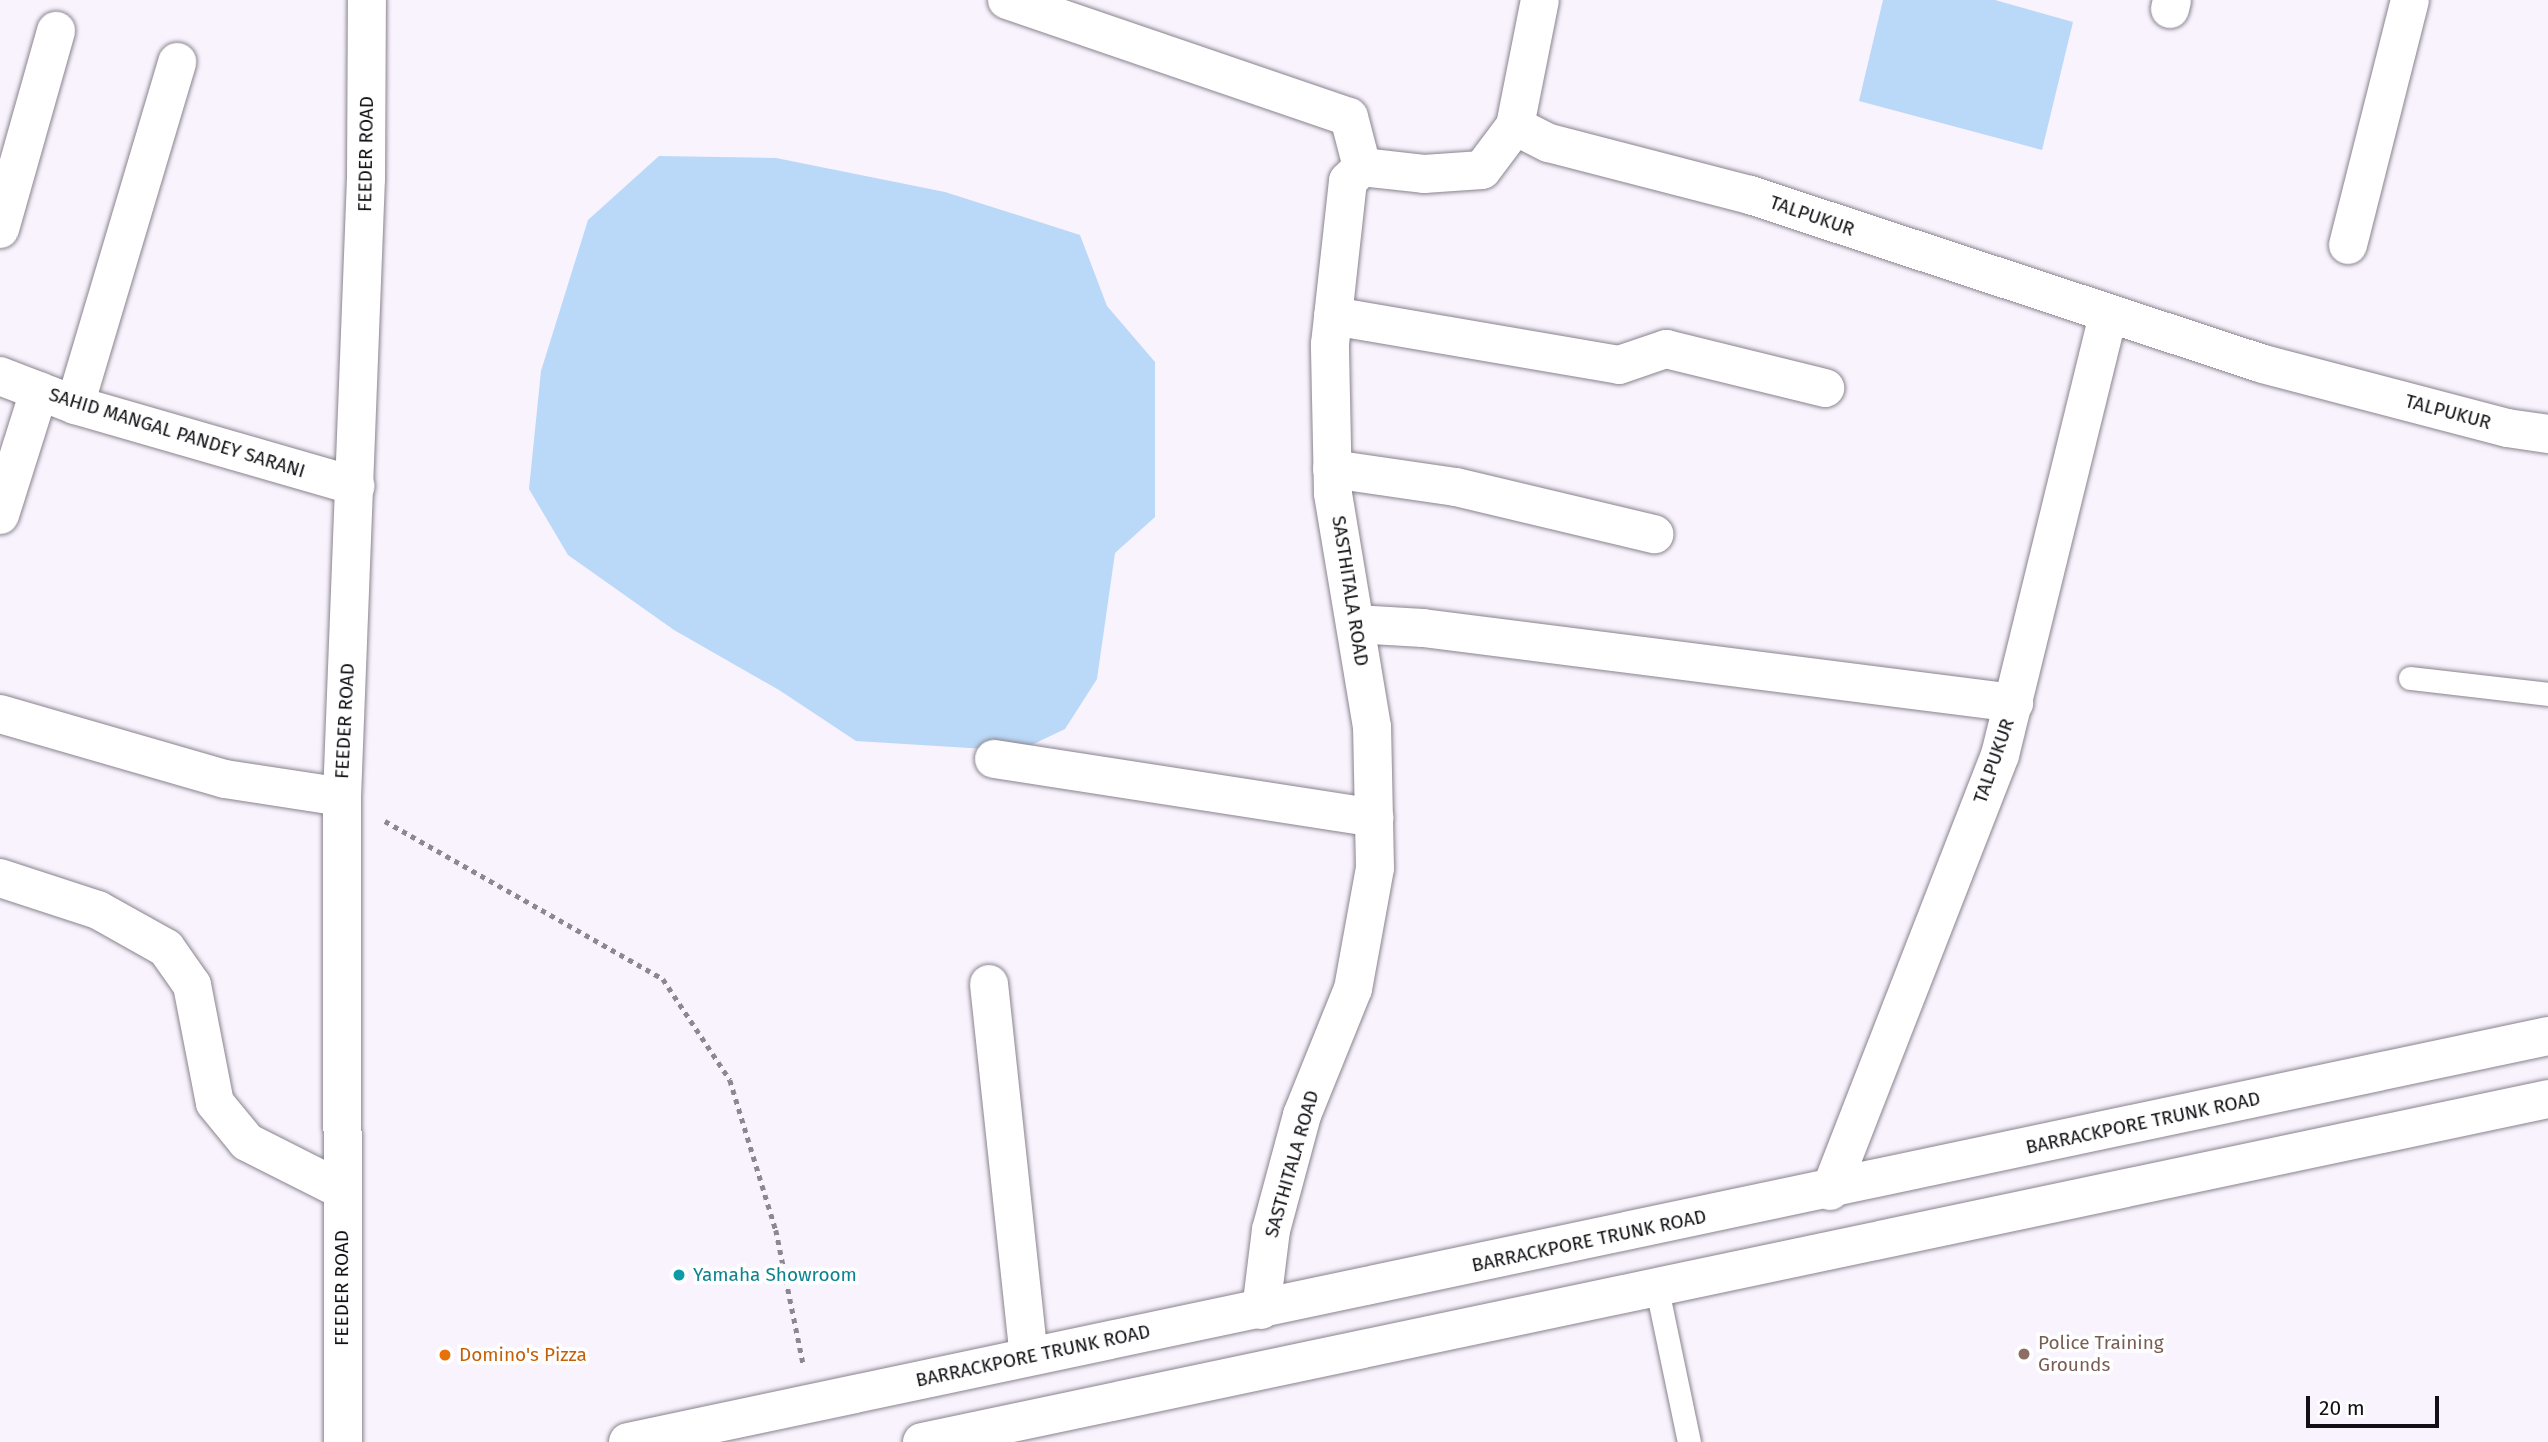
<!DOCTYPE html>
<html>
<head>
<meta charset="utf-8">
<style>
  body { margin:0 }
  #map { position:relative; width:2548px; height:1442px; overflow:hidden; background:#f9f3fe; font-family:"Fira Sans",sans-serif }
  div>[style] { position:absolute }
  .water>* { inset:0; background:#bad8f7 }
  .path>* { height:4.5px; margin-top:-2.25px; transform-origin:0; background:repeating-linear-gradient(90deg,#8c8890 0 5px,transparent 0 10px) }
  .roads { filter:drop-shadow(0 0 2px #89838d) drop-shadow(0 0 2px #89838d) }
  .lane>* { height:23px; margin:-11.5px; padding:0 11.5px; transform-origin:11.5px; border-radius:11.5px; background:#fff }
  .street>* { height:38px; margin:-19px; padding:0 19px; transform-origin:19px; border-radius:19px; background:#fff }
  .primary>* { height:38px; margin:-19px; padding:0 19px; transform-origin:19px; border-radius:19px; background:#fff }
  .dots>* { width:19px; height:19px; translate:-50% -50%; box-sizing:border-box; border:4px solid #fff; border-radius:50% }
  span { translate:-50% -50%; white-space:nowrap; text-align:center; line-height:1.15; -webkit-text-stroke:7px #fff; paint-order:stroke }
  .street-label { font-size:19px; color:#121014 }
  .culture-label { font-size:19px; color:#0d838f }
  .left { translate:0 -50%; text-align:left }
  .education-label { font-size:19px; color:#785e54 }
  .food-label { font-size:19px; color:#c56008 }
  .scale { position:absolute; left:2306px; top:1396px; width:133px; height:32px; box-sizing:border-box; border:4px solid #121014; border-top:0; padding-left:9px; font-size:21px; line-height:24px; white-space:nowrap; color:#121014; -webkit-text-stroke:5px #fff; paint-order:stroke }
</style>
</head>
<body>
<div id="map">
  <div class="water">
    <div style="clip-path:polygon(1883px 0,1995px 0,2073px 22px,2042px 150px,1859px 101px)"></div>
    <div style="clip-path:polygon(659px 156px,776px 158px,945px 192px,1080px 235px,1107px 306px,1155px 362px,1155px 517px,1115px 553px,1097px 679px,1065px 729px,1019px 751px,856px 741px,779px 690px,674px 630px,568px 555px,529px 489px,541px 371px,588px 220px)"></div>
  </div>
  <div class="path">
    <div style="left:385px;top:821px;width:320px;rotate:29.6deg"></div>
    <div style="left:663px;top:979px;width:121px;rotate:56.4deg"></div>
    <div style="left:730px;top:1080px;width:157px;rotate:73deg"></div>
    <div style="left:776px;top:1230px;width:136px;rotate:78.5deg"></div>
  </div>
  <div class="roads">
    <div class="lane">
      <div style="left:2410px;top:678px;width:139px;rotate:6.6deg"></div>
      <div style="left:1657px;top:1289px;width:156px;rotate:78.2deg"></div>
    </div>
    <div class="street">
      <div style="left:1007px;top:0;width:361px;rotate:18.9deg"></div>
      <div style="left:1349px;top:117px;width:52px;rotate:75.4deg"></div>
      <div style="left:2170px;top:9px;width:9px;rotate:-77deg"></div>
      <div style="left:1515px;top:126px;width:38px;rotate:27deg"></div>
      <div style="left:1549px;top:143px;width:208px;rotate:14.5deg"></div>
      <div style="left:1750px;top:195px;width:540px;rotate:18.23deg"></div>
      <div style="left:2263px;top:364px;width:252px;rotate:14.7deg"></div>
      <div style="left:2507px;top:428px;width:41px;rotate:8.3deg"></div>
      <div style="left:0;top:229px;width:206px;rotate:-74.2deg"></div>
      <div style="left:2348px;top:245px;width:253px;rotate:-75.8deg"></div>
      <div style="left:1333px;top:316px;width:290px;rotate:9.7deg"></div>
      <div style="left:1619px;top:365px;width:50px;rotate:-18.8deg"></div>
      <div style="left:1666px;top:349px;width:164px;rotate:13.8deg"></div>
      <div style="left:0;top:376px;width:80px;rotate:21.1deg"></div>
      <div style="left:75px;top:405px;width:292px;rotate:16.1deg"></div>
      <div style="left:75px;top:405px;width:358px;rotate:-73.4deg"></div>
      <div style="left:1332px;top:469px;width:125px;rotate:8.3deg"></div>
      <div style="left:1456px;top:487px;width:204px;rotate:13.4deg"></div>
      <div style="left:0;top:515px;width:130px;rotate:-72.5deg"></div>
      <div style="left:1355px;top:624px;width:68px;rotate:3.4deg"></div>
      <div style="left:1423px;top:628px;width:596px;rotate:7.23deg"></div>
      <div style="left:0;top:714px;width:234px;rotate:16.1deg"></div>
      <div style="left:225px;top:779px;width:118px;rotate:8.7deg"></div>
      <div style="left:994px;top:759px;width:385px;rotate:8.8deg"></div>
      <div style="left:0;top:878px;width:103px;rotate:18.1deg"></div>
      <div style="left:98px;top:910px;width:78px;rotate:29.2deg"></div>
      <div style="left:166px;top:948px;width:45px;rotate:54.9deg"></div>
      <div style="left:192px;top:985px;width:120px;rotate:79deg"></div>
      <div style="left:215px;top:1103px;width:50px;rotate:50.6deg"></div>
      <div style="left:247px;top:1142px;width:106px;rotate:26.8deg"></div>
      <div style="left:989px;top:984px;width:374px;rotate:83.9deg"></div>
      <div style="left:1830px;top:1191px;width:468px;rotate:-68.7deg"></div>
      <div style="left:2000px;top:755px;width:453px;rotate:-76.2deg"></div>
      <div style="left:1261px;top:1310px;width:81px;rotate:-82.9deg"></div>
      <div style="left:1271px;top:1230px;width:119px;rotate:-74.9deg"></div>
      <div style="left:1302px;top:1115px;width:136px;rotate:-68deg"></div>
      <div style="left:1353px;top:989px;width:123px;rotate:-79.7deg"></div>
      <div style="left:1375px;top:868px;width:141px;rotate:-91.2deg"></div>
      <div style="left:1372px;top:727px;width:237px;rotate:-99.5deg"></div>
      <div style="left:1333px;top:493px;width:149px;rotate:-91.2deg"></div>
      <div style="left:1330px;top:344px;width:164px;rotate:-83.7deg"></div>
      <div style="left:1348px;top:181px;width:20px;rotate:-45deg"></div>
      <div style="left:1362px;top:167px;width:62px;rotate:6.4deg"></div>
      <div style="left:1424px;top:174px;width:58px;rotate:-3.9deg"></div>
      <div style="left:1482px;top:170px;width:55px;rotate:-53.1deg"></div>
      <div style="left:1515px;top:126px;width:128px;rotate:-78.8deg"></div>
      <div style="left:343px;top:1442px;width:645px;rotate:-90.09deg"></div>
      <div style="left:342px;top:797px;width:618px;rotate:-87.78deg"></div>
      <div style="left:366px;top:179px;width:179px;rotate:-89.7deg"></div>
    </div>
    <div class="primary">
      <div style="left:628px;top:1442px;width:1962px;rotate:-11.94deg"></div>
      <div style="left:922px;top:1442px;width:1662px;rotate:-11.91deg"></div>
    </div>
  </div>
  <div class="dots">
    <div style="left:679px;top:1275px;background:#0f9aa8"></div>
    <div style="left:2024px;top:1354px;background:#8d6e63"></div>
    <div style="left:445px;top:1355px;background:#e8710a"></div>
  </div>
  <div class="street-label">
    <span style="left:366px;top:154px;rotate:-89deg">FEEDER ROAD</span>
    <span style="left:1812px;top:216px;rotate:19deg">TALPUKUR</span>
    <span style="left:2448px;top:412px;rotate:15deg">TALPUKUR</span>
    <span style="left:177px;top:433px;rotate:17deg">SAHID MANGAL PANDEY SARANI</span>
    <span style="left:1350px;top:591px;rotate:81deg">SASTHITALA ROAD</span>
    <span style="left:345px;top:721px;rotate:-87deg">FEEDER ROAD</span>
    <span style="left:1994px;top:761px;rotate:-71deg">TALPUKUR</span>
    <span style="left:2143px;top:1123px;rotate:-12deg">BARRACKPORE TRUNK ROAD</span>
    <span style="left:1292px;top:1164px;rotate:-74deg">SASTHITALA ROAD</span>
    <span style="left:1589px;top:1241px;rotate:-12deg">BARRACKPORE TRUNK ROAD</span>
    <span style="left:342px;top:1288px;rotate:-90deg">FEEDER ROAD</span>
    <span style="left:1033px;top:1356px;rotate:-12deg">BARRACKPORE TRUNK ROAD</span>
  </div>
  <div class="culture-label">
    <span class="left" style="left:693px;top:1275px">Yamaha Showroom</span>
  </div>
  <div class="education-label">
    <span class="left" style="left:2038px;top:1354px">Police Training<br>Grounds</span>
  </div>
  <div class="food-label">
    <span class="left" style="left:459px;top:1355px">Domino's Pizza</span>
  </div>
  <div class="scale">20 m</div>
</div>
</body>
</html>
